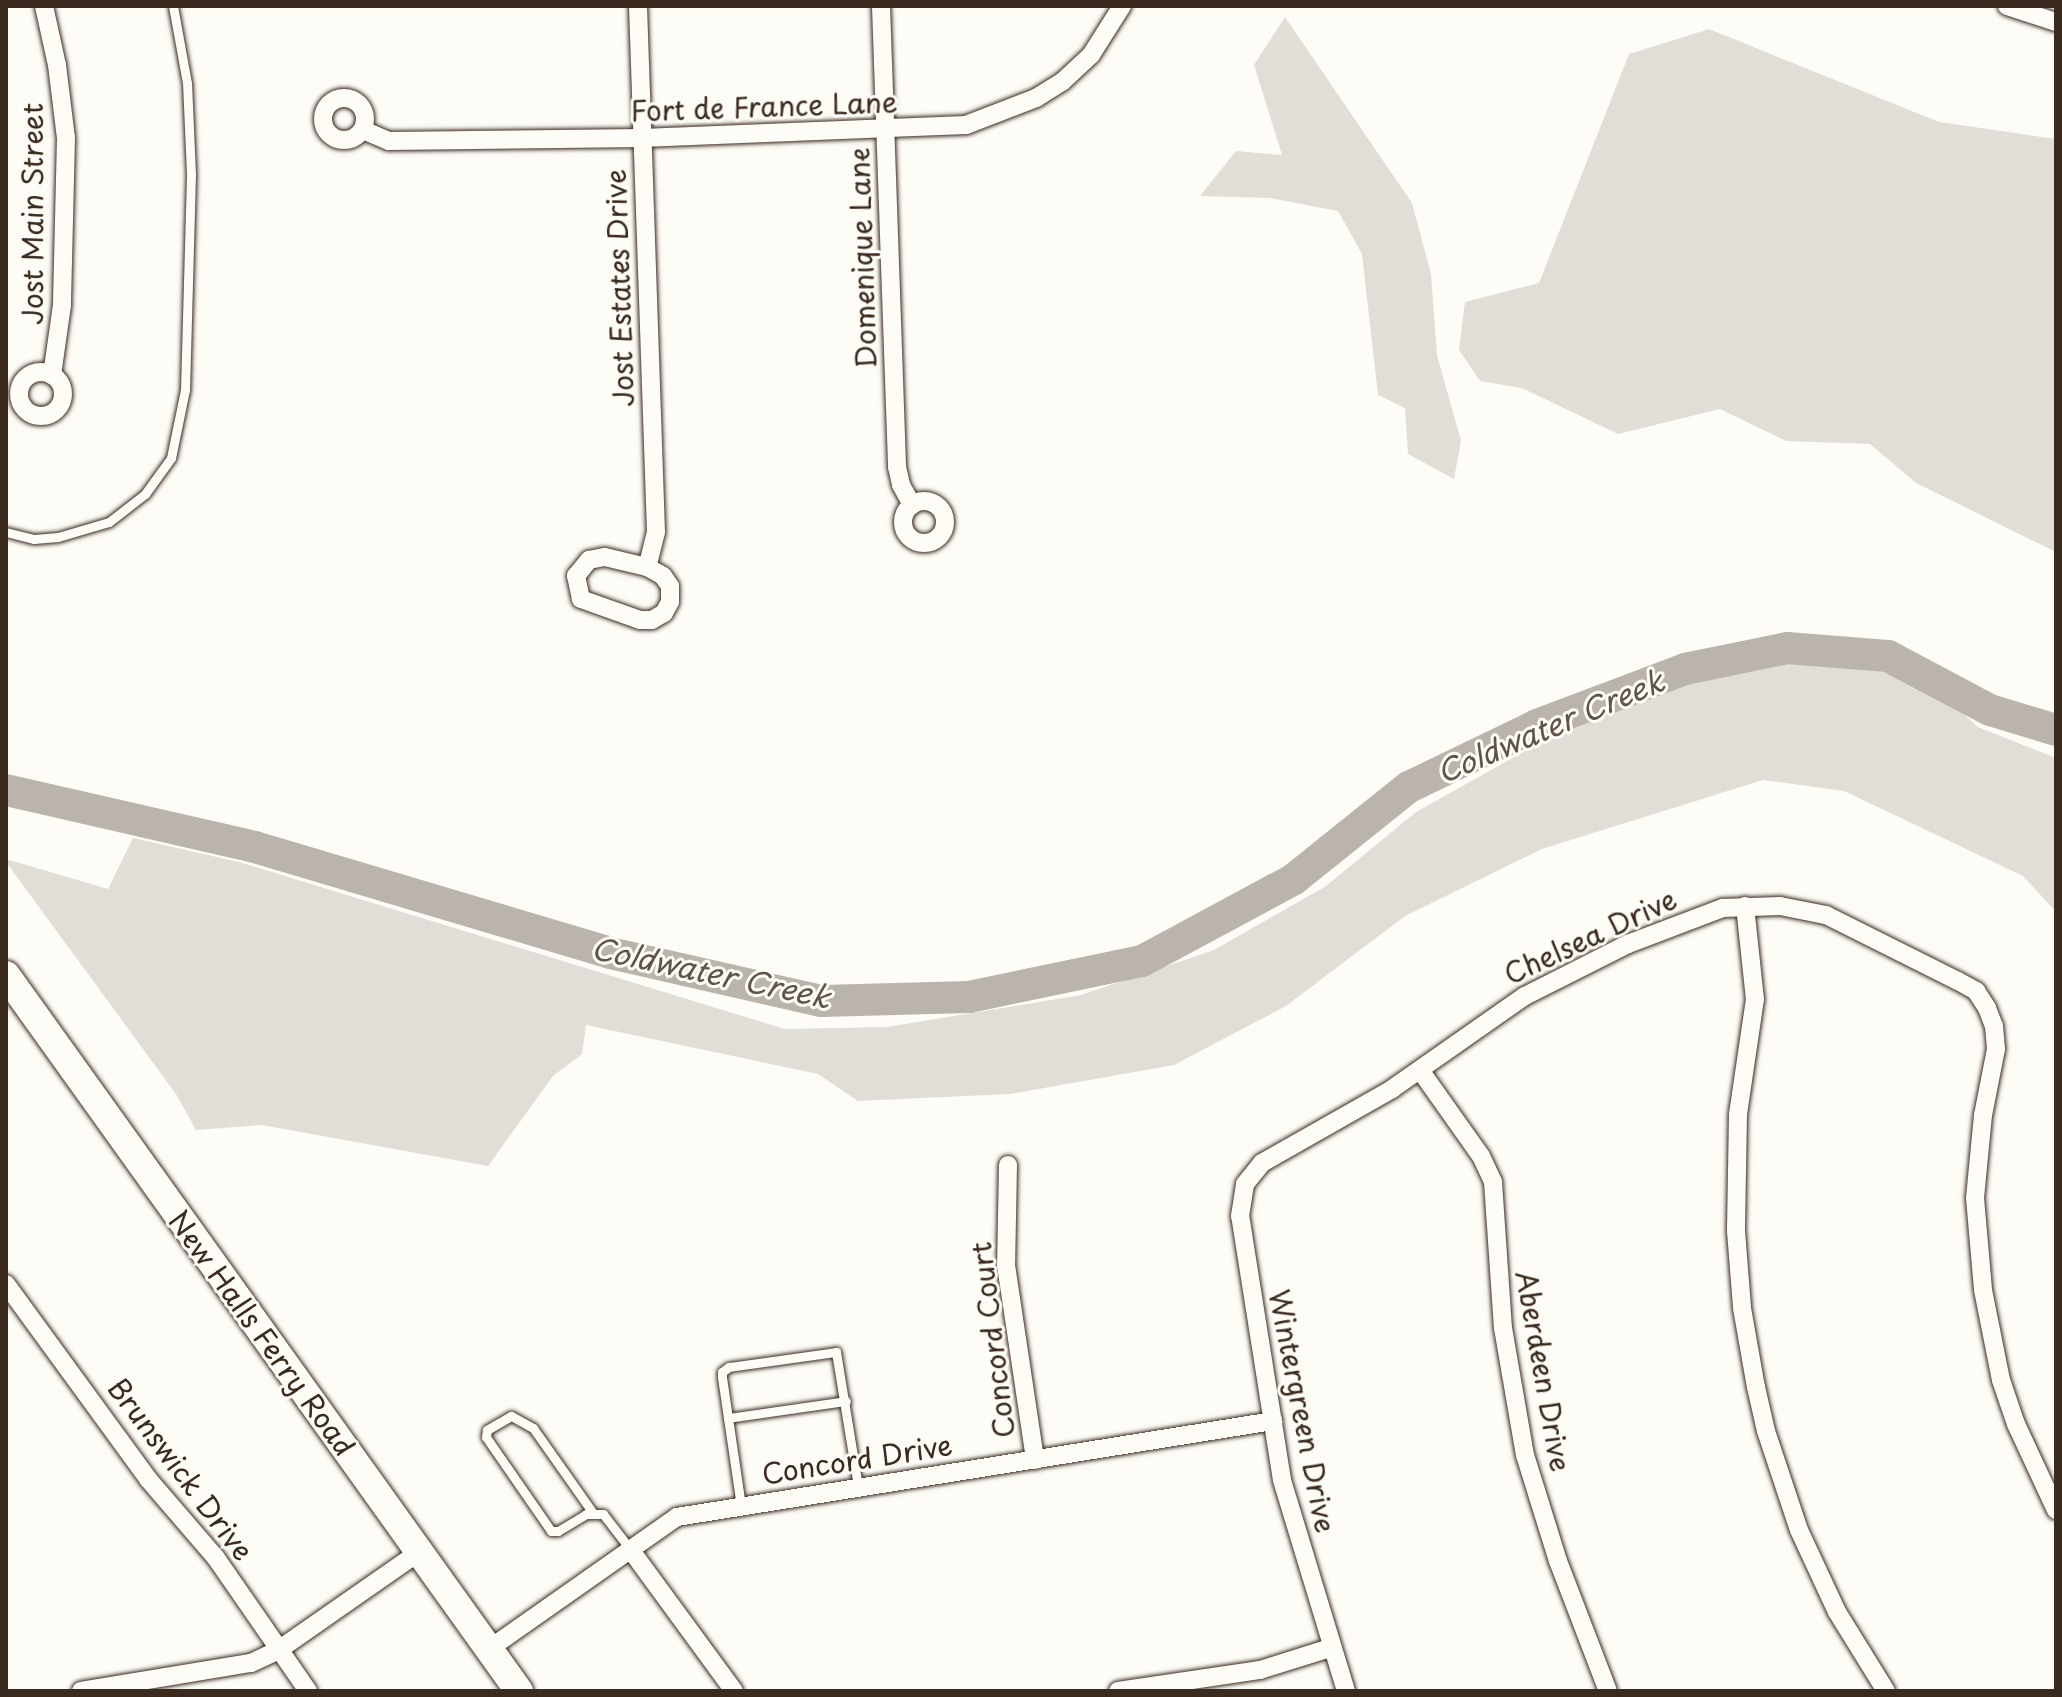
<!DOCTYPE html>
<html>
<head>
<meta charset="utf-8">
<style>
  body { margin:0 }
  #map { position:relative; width:2062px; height:1697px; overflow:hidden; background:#fdfcf7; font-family:"Playpen Sans",sans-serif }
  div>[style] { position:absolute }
  .green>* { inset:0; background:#e1ded7 }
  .river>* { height:32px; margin:-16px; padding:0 16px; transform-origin:16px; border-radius:16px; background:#bbb4ad }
  .roads { filter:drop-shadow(0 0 2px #3b2a1e) drop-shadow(0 0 2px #3b2a1e) }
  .service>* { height:9px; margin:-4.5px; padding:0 4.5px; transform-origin:4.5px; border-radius:4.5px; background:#fdfcf7 }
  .minor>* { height:18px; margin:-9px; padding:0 9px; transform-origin:9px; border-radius:9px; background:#fdfcf7 }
  .minor>.ring { margin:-9px; padding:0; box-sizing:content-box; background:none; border:18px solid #fdfcf7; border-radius:50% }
  .primary>* { height:28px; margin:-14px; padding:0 14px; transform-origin:14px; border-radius:14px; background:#fdfcf7 }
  span { translate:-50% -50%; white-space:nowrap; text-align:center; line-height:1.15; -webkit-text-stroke:6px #fdfcf7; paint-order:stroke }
  .street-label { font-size:28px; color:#3b2a1e }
  .water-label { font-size:30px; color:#615349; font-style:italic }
  .frame { position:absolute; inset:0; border:8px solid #3b2a1e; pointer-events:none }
</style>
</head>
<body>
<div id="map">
  <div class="green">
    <div style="clip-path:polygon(1285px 17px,1412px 203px,1431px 274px,1437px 355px,1461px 441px,1454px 479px,1408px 454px,1405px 408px,1378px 395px,1362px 254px,1338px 211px,1270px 198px,1200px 196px,1236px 151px,1282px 155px,1254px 65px)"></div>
    <div style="clip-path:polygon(1709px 29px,1939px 122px,2056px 139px,2056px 552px,1916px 483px,1870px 444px,1786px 441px,1720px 409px,1618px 434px,1522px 388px,1480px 381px,1459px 350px,1465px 302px,1539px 283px,1629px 54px)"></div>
    <div style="clip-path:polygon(1817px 655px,1893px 671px,1956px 707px,1978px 727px,2056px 758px,2056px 912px,2023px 876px,1844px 791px,1763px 780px,1542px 849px,1405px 916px,1286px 1006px,1174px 1065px,1010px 1094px,858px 1101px,818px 1074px,586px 1025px,582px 1054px,553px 1076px,488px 1166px,262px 1125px,196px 1130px,176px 1094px,6px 862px,6px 859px,108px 889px,133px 838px,239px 862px,785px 1029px,887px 1027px,1081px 995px,1214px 950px,1326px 886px,1416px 812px,1561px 731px,1659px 685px,1756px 656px)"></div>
  </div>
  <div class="river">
    <div style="left:6px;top:790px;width:255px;rotate:12.9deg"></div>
    <div style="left:255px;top:847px;width:370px;rotate:16.6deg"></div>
    <div style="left:610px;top:953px;width:217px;rotate:12.8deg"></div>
    <div style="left:822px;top:1001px;width:147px;rotate:-1.6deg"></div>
    <div style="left:969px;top:997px;width:177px;rotate:-11.8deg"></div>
    <div style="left:1142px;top:961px;width:173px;rotate:-28.3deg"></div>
    <div style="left:1294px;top:879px;width:147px;rotate:-38.7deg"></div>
    <div style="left:1409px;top:787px;width:142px;rotate:-25.8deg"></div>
    <div style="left:1537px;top:725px;width:158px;rotate:-20.7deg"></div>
    <div style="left:1685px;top:669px;width:104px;rotate:-11.6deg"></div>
    <div style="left:1787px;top:648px;width:101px;rotate:4.5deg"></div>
    <div style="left:1888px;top:656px;width:115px;rotate:27.9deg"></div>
    <div style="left:1990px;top:710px;width:69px;rotate:16.9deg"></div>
  </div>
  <div class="roads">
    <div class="service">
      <div style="left:6px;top:532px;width:29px;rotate:14deg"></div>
      <div style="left:34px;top:539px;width:24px;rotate:-5deg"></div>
      <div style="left:58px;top:537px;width:53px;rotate:-16.4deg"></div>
      <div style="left:109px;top:522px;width:46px;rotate:-37.9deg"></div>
      <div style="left:145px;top:494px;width:44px;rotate:-54.2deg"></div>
      <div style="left:171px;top:458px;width:69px;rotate:-78.4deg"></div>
      <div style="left:185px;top:390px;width:216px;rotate:-88.4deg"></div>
      <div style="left:191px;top:174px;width:91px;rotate:-92.5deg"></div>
      <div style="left:187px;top:83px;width:78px;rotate:-100.3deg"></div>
      <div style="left:728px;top:1418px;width:119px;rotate:-8.2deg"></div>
      <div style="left:741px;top:1506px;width:130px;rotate:-98.4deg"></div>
      <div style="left:722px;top:1377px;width:5px;rotate:-90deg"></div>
      <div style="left:722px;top:1372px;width:9px;rotate:-36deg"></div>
      <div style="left:729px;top:1367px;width:108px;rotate:-8deg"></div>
      <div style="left:836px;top:1352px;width:137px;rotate:80.7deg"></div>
      <div style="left:593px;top:1513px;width:104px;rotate:-125.2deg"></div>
      <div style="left:533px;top:1428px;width:25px;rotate:-151deg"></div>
      <div style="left:511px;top:1416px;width:28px;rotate:150deg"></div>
      <div style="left:487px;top:1430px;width:7px;rotate:98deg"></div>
      <div style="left:486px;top:1437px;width:114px;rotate:55.3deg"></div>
      <div style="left:551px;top:1531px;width:7px"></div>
      <div style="left:558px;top:1531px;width:33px;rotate:-31deg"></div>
      <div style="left:586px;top:1514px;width:17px"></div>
      <div style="left:603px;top:1514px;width:44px;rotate:52.4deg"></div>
    </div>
    <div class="minor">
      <div style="left:44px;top:6px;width:60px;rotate:77.6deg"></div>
      <div style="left:57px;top:65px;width:74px;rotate:83deg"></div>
      <div style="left:66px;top:138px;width:167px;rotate:91.4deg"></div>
      <div style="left:62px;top:305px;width:71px;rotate:98.1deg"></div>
      <div style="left:638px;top:6px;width:526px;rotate:88.04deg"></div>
      <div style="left:656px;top:532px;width:36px;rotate:104deg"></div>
      <div style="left:881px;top:6px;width:461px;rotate:88deg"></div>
      <div style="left:897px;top:467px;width:18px;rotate:77deg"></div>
      <div style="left:901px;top:485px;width:23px;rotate:61deg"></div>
      <div style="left:2007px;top:6px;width:52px;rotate:18.1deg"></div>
      <div class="ring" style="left:323px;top:98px;width:24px;height:24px"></div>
      <div style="left:363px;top:130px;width:28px;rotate:23deg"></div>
      <div style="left:389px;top:141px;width:253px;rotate:-0.7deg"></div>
      <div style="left:642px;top:138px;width:324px;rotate:-2.3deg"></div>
      <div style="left:966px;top:125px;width:75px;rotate:-21.1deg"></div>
      <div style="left:1036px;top:98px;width:31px;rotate:-32deg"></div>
      <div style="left:1062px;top:82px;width:40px;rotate:-43deg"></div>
      <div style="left:1091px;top:55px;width:58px;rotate:-57.7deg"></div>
      <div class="ring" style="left:19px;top:372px;width:26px;height:26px"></div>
      <div class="ring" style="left:903px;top:501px;width:24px;height:24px"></div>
      <div style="left:605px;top:557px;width:43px;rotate:13.4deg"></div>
      <div style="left:647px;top:567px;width:18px;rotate:29deg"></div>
      <div style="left:663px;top:576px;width:12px;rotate:55deg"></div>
      <div style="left:670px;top:586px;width:16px;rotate:90deg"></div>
      <div style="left:670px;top:602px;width:13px;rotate:119deg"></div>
      <div style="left:664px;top:613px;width:14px;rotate:150deg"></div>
      <div style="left:652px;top:620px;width:12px;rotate:180deg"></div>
      <div style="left:640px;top:620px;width:63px;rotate:-160.4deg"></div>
      <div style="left:581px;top:599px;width:24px;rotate:-102deg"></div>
      <div style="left:576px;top:576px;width:21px;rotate:-51deg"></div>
      <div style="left:589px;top:560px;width:16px;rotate:-11deg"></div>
      <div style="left:1745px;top:906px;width:94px;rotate:83.9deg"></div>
      <div style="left:1755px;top:999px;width:116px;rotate:98.4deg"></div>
      <div style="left:1738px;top:1114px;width:117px;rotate:91deg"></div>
      <div style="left:1736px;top:1231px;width:77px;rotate:85.5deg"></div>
      <div style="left:1742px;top:1308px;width:80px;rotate:80deg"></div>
      <div style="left:1756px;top:1387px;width:45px;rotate:77.2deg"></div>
      <div style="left:1766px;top:1431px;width:104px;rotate:71.6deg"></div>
      <div style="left:1799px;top:1530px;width:90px;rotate:65.1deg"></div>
      <div style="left:1837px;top:1612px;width:93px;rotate:58.2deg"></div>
      <div style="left:1420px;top:1070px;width:105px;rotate:54.7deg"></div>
      <div style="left:1481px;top:1156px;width:29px;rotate:65deg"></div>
      <div style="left:1493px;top:1182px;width:146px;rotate:86.1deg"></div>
      <div style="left:1503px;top:1328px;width:129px;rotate:80.2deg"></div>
      <div style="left:1525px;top:1455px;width:111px;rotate:72.7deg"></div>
      <div style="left:1558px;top:1561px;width:139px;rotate:69deg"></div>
      <div style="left:1008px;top:1165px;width:100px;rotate:91.1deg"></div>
      <div style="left:1006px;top:1265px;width:197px;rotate:81.5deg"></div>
      <div style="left:6px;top:1284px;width:241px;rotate:53.9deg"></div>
      <div style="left:148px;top:1479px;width:104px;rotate:49.3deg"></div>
      <div style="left:216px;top:1558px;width:162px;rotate:55.3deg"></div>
      <div style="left:630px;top:1549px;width:176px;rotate:53.8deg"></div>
      <div style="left:489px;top:1649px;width:230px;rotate:-35.1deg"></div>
      <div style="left:677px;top:1517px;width:604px;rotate:-9.15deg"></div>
      <div style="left:81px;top:1691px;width:172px;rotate:-9.4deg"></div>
      <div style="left:251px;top:1663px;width:29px;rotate:-25deg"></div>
      <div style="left:277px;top:1651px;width:173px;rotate:-34.9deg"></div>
      <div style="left:1118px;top:1691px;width:144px;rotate:-8.4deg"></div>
      <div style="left:1260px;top:1670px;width:73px;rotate:-17.4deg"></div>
      <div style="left:1346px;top:1691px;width:220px;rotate:-106.9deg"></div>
      <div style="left:1282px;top:1480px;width:267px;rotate:-99deg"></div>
      <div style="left:1240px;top:1216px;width:32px;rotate:-81deg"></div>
      <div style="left:1245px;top:1184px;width:27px;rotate:-51deg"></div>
      <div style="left:1262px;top:1163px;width:150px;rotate:-29.6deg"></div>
      <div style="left:1392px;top:1089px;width:162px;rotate:-35deg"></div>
      <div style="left:1525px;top:996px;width:115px;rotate:-26.8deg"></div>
      <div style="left:1628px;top:944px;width:102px;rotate:-20.8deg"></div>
      <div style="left:1723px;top:908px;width:57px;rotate:-2deg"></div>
      <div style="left:1780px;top:906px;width:47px;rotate:11.1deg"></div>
      <div style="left:1826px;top:915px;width:148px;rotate:26.6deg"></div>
      <div style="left:1958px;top:981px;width:21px;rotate:29deg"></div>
      <div style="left:1976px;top:991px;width:20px;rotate:57deg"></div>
      <div style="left:1987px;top:1008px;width:19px;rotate:69deg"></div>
      <div style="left:1994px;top:1026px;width:23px;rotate:85deg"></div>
      <div style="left:1996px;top:1049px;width:67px;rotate:101.1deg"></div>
      <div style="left:1983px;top:1115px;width:83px;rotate:95.5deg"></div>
      <div style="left:1975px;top:1198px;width:92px;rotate:85deg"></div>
      <div style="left:1983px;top:1290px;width:92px;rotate:78.7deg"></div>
      <div style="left:2001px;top:1380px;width:46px;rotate:71.2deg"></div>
      <div style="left:2016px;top:1424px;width:95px;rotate:65.1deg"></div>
    </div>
    <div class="primary">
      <div style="left:6px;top:975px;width:881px;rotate:54.38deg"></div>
    </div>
  </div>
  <div class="street-label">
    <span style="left:764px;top:106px;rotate:-2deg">Fort de France Lane</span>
    <span style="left:32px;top:214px;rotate:-90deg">Jost Main Street</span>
    <span style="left:862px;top:258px;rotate:-92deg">Domenique Lane</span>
    <span style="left:619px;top:288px;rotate:-92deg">Jost Estates Drive</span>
    <span style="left:1590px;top:936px;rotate:-25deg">Chelsea Drive</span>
    <span style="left:262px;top:1333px;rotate:54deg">New Halls Ferry Road</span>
    <span style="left:992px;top:1340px;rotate:-97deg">Concord Court</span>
    <span style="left:1544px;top:1371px;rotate:80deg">Aberdeen Drive</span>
    <span style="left:1303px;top:1411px;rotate:79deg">Wintergreen Drive</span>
    <span style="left:857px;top:1459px;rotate:-9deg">Concord Drive</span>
    <span style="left:181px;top:1469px;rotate:53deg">Brunswick Drive</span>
  </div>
  <div class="water-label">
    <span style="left:1550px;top:726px;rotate:-23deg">Coldwater Creek</span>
    <span style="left:711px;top:972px;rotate:12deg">Coldwater Creek</span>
  </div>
  <div class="frame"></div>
</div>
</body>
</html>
